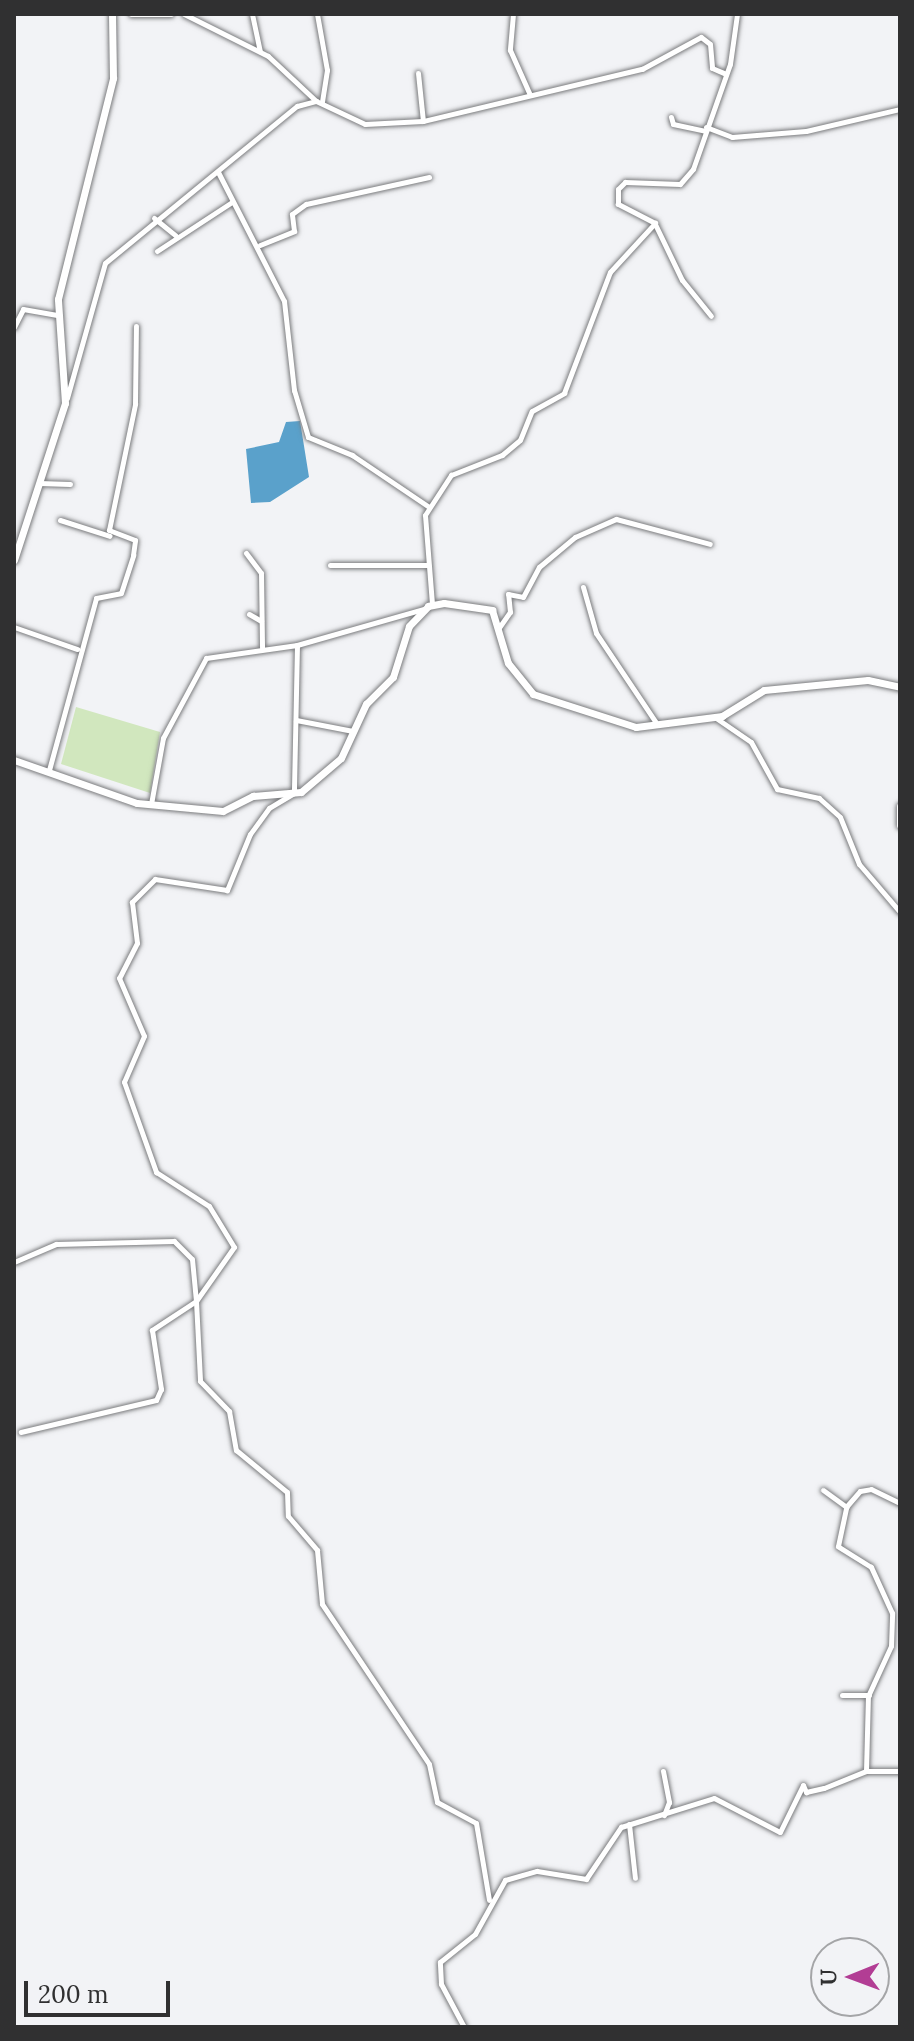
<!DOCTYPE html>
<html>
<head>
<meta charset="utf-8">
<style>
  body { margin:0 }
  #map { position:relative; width:914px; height:2041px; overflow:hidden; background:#f2f3f6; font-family:Lora,serif }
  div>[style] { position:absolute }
  .green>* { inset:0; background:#d1e7be }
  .water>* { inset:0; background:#5aa1cb }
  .roads { filter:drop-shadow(0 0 2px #7b7c7e) drop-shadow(0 0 2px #7b7c7e) }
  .street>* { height:5px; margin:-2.5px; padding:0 2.5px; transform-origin:2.5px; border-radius:2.5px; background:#fff }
  .secondary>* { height:7px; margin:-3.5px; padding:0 3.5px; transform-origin:3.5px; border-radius:3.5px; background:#fff }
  span { translate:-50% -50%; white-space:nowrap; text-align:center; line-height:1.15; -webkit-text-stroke:8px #f2f3f6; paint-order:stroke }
  .frame { position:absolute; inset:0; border:16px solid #303031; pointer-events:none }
  .north { position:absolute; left:810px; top:1937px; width:80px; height:80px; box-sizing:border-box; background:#f2f3f6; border:2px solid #a4a5a7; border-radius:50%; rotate:269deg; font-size:22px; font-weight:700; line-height:32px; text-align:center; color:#303031 }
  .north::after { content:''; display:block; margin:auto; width:28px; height:36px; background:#b23d94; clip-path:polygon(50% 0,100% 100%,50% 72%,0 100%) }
  .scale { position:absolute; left:24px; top:1981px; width:146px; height:36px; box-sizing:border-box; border:4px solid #303031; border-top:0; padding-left:10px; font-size:24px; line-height:28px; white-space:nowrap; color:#303031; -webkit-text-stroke:6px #f2f3f6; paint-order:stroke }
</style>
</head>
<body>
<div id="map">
  <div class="green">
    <div style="clip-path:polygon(76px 707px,160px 732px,150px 793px,61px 764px)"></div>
  </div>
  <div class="water">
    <div style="clip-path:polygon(300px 421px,309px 477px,270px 502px,251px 503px,246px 449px,279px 442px,286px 422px)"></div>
  </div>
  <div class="roads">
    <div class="street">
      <div style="left:131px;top:14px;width:40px"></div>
      <div style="left:184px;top:14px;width:94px;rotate:26.6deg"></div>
      <div style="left:268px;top:56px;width:64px;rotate:43.1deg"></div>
      <div style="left:252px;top:14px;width:38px;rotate:78deg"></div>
      <div style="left:317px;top:14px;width:57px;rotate:79.9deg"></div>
      <div style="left:327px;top:70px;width:33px;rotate:99deg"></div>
      <div style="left:513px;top:14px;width:36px;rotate:95deg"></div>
      <div style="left:510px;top:50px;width:49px;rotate:66deg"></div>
      <div style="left:418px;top:73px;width:48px;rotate:84.1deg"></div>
      <div style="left:671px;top:117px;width:7px;rotate:74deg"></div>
      <div style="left:673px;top:124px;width:33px;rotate:12deg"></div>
      <div style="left:706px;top:127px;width:28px;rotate:21deg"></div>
      <div style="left:732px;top:137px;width:74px;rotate:-4.6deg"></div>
      <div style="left:806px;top:131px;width:97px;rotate:-13.2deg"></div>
      <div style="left:218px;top:172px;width:145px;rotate:62.9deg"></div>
      <div style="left:284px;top:301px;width:90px;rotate:83.6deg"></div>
      <div style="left:294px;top:390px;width:49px;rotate:73.4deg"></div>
      <div style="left:308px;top:437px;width:48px;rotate:22.2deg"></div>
      <div style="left:352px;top:455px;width:93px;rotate:34deg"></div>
      <div style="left:154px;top:218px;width:28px;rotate:39deg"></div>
      <div style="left:655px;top:224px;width:62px;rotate:64.3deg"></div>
      <div style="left:682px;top:280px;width:46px;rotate:51.1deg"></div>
      <div style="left:260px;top:245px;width:37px;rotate:-22deg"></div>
      <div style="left:294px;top:231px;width:17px;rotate:-97deg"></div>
      <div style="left:292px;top:214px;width:17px;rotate:-36deg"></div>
      <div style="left:306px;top:204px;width:126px;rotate:-12.4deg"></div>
      <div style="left:157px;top:251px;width:90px;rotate:-33.2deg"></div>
      <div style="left:14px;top:327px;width:20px;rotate:-63deg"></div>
      <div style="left:23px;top:309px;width:36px;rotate:10deg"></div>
      <div style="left:67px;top:398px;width:140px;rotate:-74.3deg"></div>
      <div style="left:105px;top:263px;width:248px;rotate:-39.3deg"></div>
      <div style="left:297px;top:106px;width:20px;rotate:-15deg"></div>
      <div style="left:316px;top:101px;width:54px;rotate:25.1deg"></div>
      <div style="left:365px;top:124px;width:58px;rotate:-3deg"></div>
      <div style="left:423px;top:121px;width:225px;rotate:-13.4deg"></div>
      <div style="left:642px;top:69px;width:67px;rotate:-28.5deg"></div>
      <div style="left:701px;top:37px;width:11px;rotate:38deg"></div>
      <div style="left:710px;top:44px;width:24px;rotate:85deg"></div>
      <div style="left:712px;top:68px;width:15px;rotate:23deg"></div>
      <div style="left:39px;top:483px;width:31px;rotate:2deg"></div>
      <div style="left:60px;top:520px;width:52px;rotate:17.7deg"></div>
      <div style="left:246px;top:553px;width:25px;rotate:53deg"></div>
      <div style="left:261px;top:573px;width:75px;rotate:89.2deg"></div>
      <div style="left:330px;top:565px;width:97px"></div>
      <div style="left:583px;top:587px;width:48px;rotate:74.2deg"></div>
      <div style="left:596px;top:633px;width:110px;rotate:56.2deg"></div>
      <div style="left:432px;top:604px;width:89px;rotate:-94.5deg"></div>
      <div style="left:425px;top:515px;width:48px;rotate:-57deg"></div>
      <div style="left:451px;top:475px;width:55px;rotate:-21.4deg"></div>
      <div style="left:502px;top:455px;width:23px;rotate:-40deg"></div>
      <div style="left:520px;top:440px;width:31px;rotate:-68deg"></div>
      <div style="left:532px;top:411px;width:37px;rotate:-29deg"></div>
      <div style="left:564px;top:393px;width:129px;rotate:-69.2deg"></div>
      <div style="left:610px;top:272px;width:67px;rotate:-47.4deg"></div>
      <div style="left:655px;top:223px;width:42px;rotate:-152.8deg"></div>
      <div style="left:618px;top:204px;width:15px;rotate:-90deg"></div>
      <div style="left:618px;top:189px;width:10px;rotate:-45deg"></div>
      <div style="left:625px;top:182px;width:55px;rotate:2.1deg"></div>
      <div style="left:680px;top:184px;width:20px;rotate:-49deg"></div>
      <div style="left:693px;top:169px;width:111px;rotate:-70.6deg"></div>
      <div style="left:730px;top:64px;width:50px;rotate:-82deg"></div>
      <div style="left:249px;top:614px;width:14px;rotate:30deg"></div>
      <div style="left:14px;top:627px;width:67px;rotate:19.2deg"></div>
      <div style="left:498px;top:629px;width:21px;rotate:-55deg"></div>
      <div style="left:510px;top:612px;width:18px;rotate:-96deg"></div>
      <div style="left:508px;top:594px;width:15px;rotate:11deg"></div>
      <div style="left:523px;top:597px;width:34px;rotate:-62deg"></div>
      <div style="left:539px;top:567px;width:47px;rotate:-39.8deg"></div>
      <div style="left:575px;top:537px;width:45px;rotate:-23.7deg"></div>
      <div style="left:616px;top:519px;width:97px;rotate:14.9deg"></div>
      <div style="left:297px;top:645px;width:148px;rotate:91.2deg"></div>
      <div style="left:294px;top:793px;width:29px;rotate:149deg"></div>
      <div style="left:269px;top:808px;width:32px;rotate:126deg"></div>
      <div style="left:250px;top:834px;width:61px;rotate:112.3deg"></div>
      <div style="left:227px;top:890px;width:73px;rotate:-171.3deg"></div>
      <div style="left:155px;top:879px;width:33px;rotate:135deg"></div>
      <div style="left:132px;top:902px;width:41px;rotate:83deg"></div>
      <div style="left:137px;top:943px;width:39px;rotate:117deg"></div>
      <div style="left:119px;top:978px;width:63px;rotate:66.7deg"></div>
      <div style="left:144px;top:1036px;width:50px;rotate:113.5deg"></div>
      <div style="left:124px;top:1082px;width:96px;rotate:70.4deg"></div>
      <div style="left:156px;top:1172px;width:63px;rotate:32.7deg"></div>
      <div style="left:209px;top:1206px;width:48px;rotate:58.6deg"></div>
      <div style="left:234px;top:1247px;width:66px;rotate:125.1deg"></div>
      <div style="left:196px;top:1301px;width:80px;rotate:87.1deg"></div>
      <div style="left:200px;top:1381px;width:42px;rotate:46deg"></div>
      <div style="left:229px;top:1411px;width:40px;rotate:80deg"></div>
      <div style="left:236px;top:1450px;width:66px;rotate:39.5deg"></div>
      <div style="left:287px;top:1492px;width:24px;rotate:88deg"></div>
      <div style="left:288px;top:1516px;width:45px;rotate:49.5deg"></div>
      <div style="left:317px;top:1550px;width:54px;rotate:84.7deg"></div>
      <div style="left:322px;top:1604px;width:192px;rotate:56.2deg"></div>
      <div style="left:429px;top:1764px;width:39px;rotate:78deg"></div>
      <div style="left:437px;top:1802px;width:44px;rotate:28.3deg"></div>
      <div style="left:476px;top:1823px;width:78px;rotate:80.4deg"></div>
      <div style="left:716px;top:718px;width:42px;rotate:34.4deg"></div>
      <div style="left:751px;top:742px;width:54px;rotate:61deg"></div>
      <div style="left:777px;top:789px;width:43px;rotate:12.1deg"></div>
      <div style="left:819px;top:798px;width:28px;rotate:42deg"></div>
      <div style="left:840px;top:817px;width:51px;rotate:68deg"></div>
      <div style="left:859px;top:864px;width:63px;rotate:49.5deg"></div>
      <div style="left:296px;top:720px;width:58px;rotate:10.9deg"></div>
      <div style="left:49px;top:770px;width:178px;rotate:-74.7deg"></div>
      <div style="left:96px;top:598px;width:25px;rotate:-11deg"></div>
      <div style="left:121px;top:593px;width:40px;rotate:-72deg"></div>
      <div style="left:133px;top:555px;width:15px;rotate:-82deg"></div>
      <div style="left:135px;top:540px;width:28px;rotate:-159deg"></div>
      <div style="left:109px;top:530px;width:129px;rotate:-78.3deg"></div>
      <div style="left:135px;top:404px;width:78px;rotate:-89.3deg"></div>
      <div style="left:151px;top:804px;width:67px;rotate:-79.7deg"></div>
      <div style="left:163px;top:738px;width:91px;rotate:-61.7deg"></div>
      <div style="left:206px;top:658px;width:92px;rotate:-8.1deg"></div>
      <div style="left:297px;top:645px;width:131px;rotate:-15.9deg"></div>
      <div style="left:14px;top:1262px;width:46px;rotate:-23.2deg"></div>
      <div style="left:56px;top:1244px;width:118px;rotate:-1.5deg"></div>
      <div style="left:174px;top:1241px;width:25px;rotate:45deg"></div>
      <div style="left:192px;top:1259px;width:42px;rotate:84.6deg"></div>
      <div style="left:196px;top:1301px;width:53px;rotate:146.6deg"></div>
      <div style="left:152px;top:1330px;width:60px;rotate:81.3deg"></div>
      <div style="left:161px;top:1389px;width:12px;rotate:114deg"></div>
      <div style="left:156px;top:1400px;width:139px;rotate:166.7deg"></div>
      <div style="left:823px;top:1490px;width:29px;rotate:36deg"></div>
      <div style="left:842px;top:1695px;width:27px"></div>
      <div style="left:663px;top:1771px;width:32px;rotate:79deg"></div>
      <div style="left:669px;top:1802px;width:14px;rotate:111deg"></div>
      <div style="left:866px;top:1771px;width:34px"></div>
      <div style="left:629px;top:1824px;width:54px;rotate:83.7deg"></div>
      <div style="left:464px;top:2027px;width:49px;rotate:-118.1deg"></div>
      <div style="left:441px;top:1984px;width:22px;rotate:-93deg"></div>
      <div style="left:440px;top:1962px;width:45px;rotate:-38.7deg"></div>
      <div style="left:475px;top:1934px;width:62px;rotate:-60.9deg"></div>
      <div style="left:505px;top:1880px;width:33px;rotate:-16deg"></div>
      <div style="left:537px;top:1871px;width:50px;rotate:9.3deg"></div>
      <div style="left:586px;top:1879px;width:63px;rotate:-56.1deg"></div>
      <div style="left:621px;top:1827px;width:97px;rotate:-17.3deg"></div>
      <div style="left:714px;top:1798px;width:74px;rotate:27.3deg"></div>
      <div style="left:780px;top:1832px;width:52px;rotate:-63.9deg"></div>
      <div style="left:803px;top:1785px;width:8px;rotate:67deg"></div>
      <div style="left:806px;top:1792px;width:18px;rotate:-13deg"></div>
      <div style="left:824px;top:1788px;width:45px;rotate:-22deg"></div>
      <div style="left:866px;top:1771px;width:75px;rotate:-88.5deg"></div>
      <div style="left:868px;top:1696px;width:55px;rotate:-65.3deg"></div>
      <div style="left:891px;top:1646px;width:33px;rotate:-88deg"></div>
      <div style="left:892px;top:1613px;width:51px;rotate:-114.5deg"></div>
      <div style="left:871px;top:1567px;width:39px;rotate:-148deg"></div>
      <div style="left:838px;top:1546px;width:40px;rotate:-78deg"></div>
      <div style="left:846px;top:1507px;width:21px;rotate:-49deg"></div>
      <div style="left:860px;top:1491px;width:11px;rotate:-10deg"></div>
      <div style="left:871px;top:1489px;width:32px;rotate:26deg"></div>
    </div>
    <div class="secondary">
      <div style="left:14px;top:560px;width:165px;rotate:-72deg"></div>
      <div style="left:65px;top:403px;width:104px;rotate:-93.9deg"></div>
      <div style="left:58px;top:299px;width:228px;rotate:-76deg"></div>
      <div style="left:113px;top:78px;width:64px;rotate:-90.9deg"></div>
      <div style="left:14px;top:760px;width:130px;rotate:19.3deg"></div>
      <div style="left:137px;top:803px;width:86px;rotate:5.3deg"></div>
      <div style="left:223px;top:811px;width:34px;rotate:-27deg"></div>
      <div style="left:253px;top:796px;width:48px;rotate:-4.8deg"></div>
      <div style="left:301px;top:792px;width:52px;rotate:-40.4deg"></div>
      <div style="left:341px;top:758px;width:60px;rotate:-65.2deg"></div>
      <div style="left:366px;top:704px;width:38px;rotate:-45deg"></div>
      <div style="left:393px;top:677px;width:53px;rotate:-72.6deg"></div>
      <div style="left:409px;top:626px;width:28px;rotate:-46deg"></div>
      <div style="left:428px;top:606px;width:16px;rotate:-11deg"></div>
      <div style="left:444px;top:603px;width:49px;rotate:8.3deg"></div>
      <div style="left:492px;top:610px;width:55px;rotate:73.2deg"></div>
      <div style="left:508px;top:663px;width:40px;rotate:51deg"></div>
      <div style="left:533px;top:694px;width:108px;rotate:17.8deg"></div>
      <div style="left:636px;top:727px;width:87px;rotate:-7.3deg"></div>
      <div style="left:722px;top:716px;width:49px;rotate:-31.8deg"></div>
      <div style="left:764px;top:690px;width:104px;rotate:-5.5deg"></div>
      <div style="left:868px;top:680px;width:33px;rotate:12deg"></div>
      <div style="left:900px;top:806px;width:19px;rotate:90deg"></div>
    </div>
  </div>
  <div class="frame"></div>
  <div class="north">U</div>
  <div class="scale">200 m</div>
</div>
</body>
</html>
